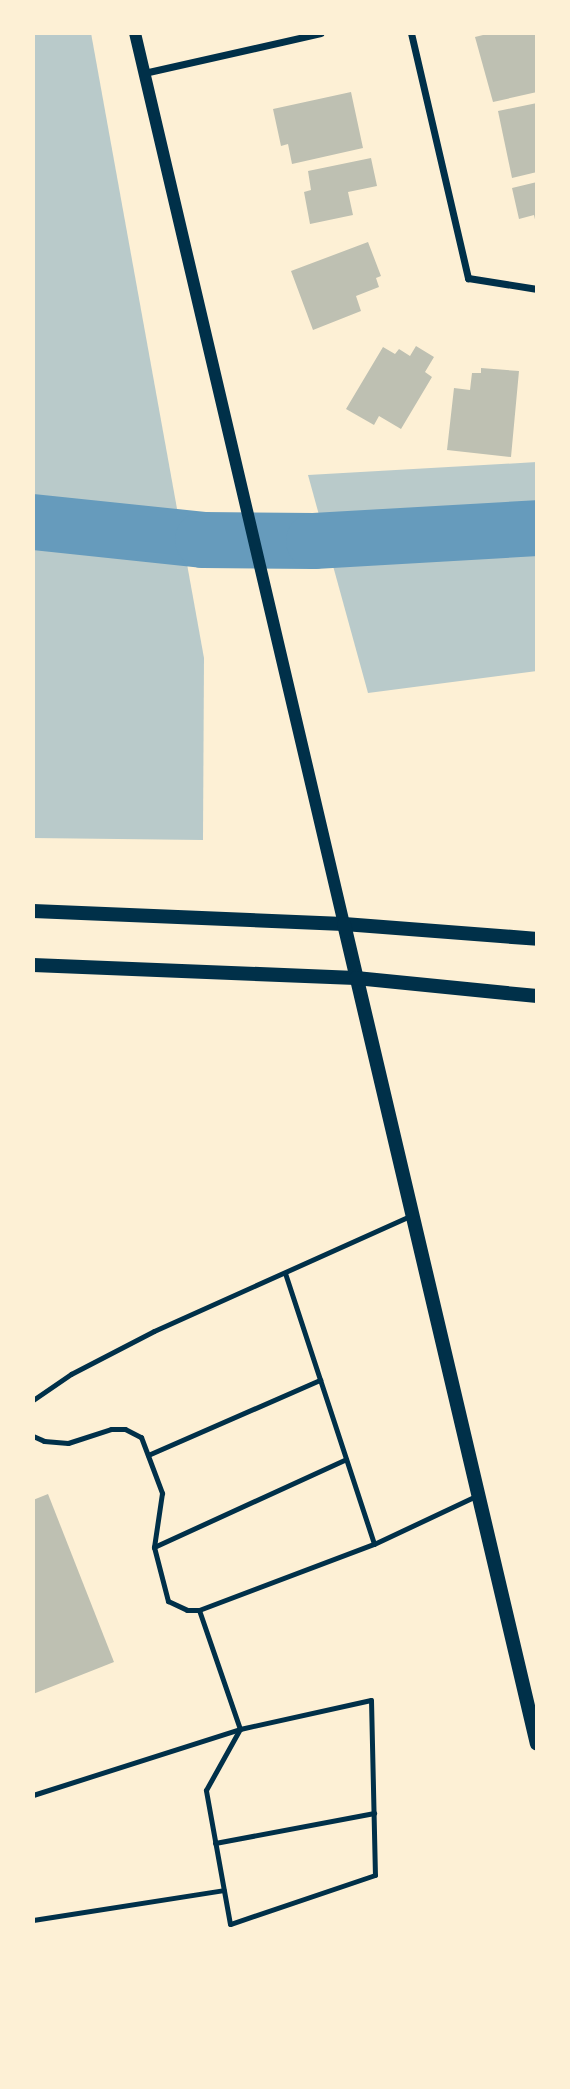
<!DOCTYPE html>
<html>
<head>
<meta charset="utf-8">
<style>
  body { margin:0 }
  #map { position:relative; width:570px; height:2089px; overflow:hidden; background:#fdf0d5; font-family:"PT Sans",sans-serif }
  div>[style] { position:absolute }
  .green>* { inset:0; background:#b9caca }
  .river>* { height:56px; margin:-28px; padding:0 28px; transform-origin:28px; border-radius:28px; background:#669bbc }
  .building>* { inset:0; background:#bec0b2 }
  .service>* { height:5px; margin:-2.5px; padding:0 2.5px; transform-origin:2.5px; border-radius:2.5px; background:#003049 }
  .minor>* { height:7px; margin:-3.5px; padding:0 3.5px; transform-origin:3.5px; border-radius:3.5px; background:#003049 }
  .tertiary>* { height:12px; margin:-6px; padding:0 6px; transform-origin:6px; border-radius:6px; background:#003049 }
  .secondary>* { height:14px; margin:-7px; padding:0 7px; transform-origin:7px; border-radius:7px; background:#003049 }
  span { translate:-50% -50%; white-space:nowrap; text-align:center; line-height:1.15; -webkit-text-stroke:6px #fdf0d5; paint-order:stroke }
  .frame { position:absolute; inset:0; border:35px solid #fdf0d5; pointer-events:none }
</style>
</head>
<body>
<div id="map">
  <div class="green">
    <div style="clip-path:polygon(33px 33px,91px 33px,204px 658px,203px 840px,33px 838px)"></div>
    <div style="clip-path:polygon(537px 462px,537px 671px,368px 693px,308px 475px)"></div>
  </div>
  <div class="river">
    <div style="left:33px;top:522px;width:171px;rotate:6deg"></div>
    <div style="left:203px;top:540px;width:111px;rotate:0.5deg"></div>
    <div style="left:314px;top:541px;width:223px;rotate:-3.3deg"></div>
  </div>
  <div class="building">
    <div style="clip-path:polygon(491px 33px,537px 33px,537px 92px,493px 102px,475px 37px)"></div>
    <div style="clip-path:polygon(351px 92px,363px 148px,292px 164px,288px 144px,281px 146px,273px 109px)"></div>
    <div style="clip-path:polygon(537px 103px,537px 172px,512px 178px,498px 111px)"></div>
    <div style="clip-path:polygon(371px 158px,377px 186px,348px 192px,353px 215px,310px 224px,304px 192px,311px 190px,308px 171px)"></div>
    <div style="clip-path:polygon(537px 182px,537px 224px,536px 224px,534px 215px,519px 219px,512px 188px)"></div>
    <div style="clip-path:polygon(368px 242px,381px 276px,376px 278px,379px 287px,356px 296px,361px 311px,313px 330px,291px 271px)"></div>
    <div style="clip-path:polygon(416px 346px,434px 357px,425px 372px,432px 377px,401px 429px,379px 416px,374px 425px,346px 409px,383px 347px,395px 354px,399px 349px,410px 356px)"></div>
    <div style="clip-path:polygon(481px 368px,519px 371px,511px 457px,447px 450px,454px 388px,470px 390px,472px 373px,481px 373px)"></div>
    <div style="clip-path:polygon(48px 1494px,114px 1662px,33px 1694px,33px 1500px)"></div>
  </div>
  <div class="service">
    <div style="left:285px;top:1273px;width:285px;rotate:71.8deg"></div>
    <div style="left:33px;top:1400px;width:46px;rotate:-34.4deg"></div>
    <div style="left:71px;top:1374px;width:93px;rotate:-27.4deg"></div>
    <div style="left:154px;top:1331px;width:283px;rotate:-24.2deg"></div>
    <div style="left:33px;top:1436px;width:12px;rotate:24deg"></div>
    <div style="left:44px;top:1441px;width:24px;rotate:5deg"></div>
    <div style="left:68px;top:1443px;width:45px;rotate:-18deg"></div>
    <div style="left:111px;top:1429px;width:14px"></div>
    <div style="left:125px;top:1429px;width:18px;rotate:27deg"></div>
    <div style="left:141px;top:1437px;width:60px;rotate:69.4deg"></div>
    <div style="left:162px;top:1493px;width:55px;rotate:98.4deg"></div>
    <div style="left:154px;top:1547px;width:56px;rotate:75.5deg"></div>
    <div style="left:168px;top:1601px;width:21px;rotate:25deg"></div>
    <div style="left:187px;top:1610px;width:12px"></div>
    <div style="left:199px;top:1610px;width:187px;rotate:-20.7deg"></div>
    <div style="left:374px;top:1544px;width:115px;rotate:-25.2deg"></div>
    <div style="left:148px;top:1455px;width:188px;rotate:-23.6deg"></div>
    <div style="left:154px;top:1547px;width:211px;rotate:-24.6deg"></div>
    <div style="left:199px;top:1610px;width:126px;rotate:71deg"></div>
    <div style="left:240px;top:1729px;width:134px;rotate:-12.5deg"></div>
    <div style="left:371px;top:1700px;width:175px;rotate:88.7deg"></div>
    <div style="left:375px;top:1875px;width:153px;rotate:161.3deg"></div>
    <div style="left:230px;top:1924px;width:136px;rotate:-100.2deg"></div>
    <div style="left:206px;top:1790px;width:70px;rotate:-60.9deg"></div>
    <div style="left:33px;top:1795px;width:217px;rotate:-17.7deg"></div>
    <div style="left:215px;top:1843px;width:162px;rotate:-10.7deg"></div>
    <div style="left:33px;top:1920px;width:193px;rotate:-8.9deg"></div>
  </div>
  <div class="minor">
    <div style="left:411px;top:33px;width:252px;rotate:76.9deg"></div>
    <div style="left:468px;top:278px;width:70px;rotate:9.1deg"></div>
    <div style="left:144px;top:73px;width:181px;rotate:-12.7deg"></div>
  </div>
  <div class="tertiary">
    <div style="left:135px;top:33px;width:915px;rotate:76.8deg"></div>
  </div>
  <div class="secondary">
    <div style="left:33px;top:911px;width:311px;rotate:2.4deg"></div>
    <div style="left:344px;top:924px;width:194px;rotate:4.4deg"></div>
    <div style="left:344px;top:924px;width:842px;rotate:76.76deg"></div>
    <div style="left:33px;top:965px;width:323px;rotate:2.3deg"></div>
    <div style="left:356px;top:978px;width:182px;rotate:5.7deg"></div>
  </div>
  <div class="frame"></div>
</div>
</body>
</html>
